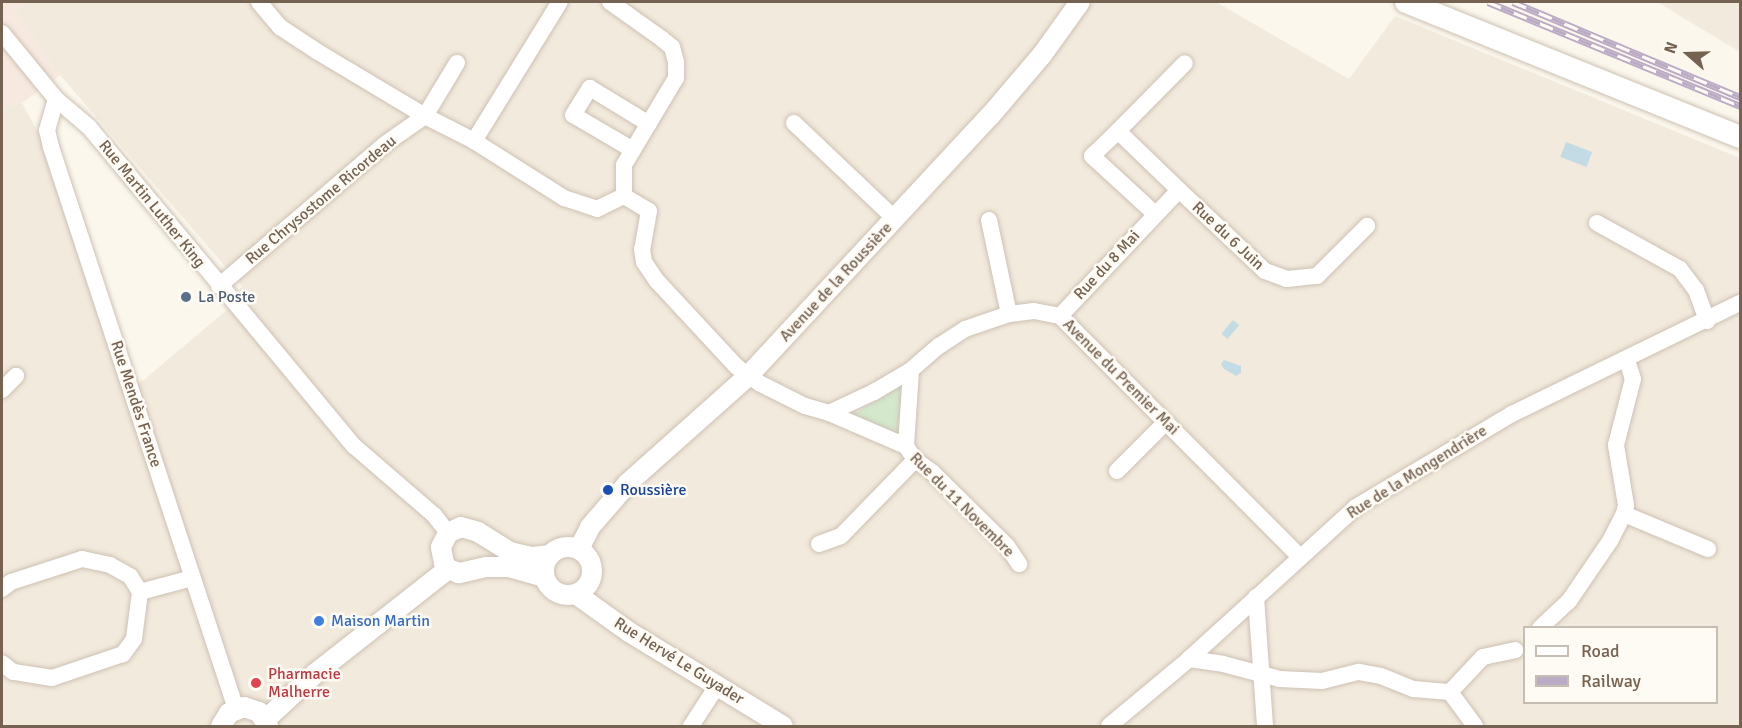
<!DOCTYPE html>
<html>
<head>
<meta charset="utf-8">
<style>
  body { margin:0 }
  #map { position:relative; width:1742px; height:728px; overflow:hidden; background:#fbf7ed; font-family:Signika,sans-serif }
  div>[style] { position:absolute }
  .residential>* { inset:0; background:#f2eadc }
  .commercial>* { inset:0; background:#f7e9df }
  .green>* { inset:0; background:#d4e8cc }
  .water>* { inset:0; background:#c3dbe4; transform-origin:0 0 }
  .roads { filter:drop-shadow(0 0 2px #cdc1b3) drop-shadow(0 0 2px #cdc1b3) }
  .minor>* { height:16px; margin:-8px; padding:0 8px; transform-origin:8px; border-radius:8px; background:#fff }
  .tertiary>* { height:20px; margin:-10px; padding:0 10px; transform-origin:10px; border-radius:10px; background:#fff }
  .tertiary>.ring { margin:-10px; padding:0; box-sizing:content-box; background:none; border:20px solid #fff; border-radius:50% }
  .secondary>* { height:22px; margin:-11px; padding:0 11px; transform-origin:11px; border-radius:11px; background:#fff }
  .rail>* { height:7px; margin-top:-3.5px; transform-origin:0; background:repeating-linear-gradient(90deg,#fefbf4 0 14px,#bcabc5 0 28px); box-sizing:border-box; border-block:2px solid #bcabc5 }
  .dots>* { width:16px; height:16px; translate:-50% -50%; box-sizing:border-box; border:3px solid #fefbf4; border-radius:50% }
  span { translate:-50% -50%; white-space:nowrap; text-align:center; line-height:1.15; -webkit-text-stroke:5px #fefbf4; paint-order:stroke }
  .street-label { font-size:16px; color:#756251 }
  .service-label { font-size:16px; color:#4e5e75 }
  .left { translate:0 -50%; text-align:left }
  .transit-label { font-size:16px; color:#164399 }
  .shop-label { font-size:16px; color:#366cbe }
  .health-label { font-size:16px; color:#be3a42 }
  .frame { position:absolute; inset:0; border:3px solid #756251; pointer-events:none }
  .legend { position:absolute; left:1523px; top:626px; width:195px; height:78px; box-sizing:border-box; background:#fefbf4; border:2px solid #c7beb3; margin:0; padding:8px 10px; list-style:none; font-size:18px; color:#756251 }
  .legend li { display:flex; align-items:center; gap:12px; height:30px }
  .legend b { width:30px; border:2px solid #c7beb3 }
  .north { position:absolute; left:1658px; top:24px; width:60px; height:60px; -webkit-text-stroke:4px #fefbf4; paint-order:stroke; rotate:290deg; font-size:16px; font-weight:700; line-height:24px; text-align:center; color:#756251 }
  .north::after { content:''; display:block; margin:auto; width:21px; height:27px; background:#756251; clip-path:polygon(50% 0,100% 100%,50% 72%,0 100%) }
</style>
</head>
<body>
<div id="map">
  <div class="residential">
    <div style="clip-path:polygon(evenodd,24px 2px,1216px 2px,1349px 79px,1395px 16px,1740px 158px,1740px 726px,2px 726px,2px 108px,22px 103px,41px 138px,124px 389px,145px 379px,228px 309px,242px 286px,60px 75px,15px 10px,24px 2px,1524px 628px,1716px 628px,1716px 702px,1524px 702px,1524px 628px)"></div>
    <div style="clip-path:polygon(1657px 2px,1740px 2px,1740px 52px)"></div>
  </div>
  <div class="commercial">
    <div style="clip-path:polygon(2px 2px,24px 2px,15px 10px,60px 75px,22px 103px,2px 108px)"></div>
  </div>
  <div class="green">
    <div style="clip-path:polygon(904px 384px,897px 434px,853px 415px,872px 403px)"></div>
  </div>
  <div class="water">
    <div style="left:1566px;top:142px;width:28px;height:16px;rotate:21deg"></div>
    <div style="left:1233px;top:320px;width:8px;height:18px;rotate:40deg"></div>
    <div style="clip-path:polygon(1224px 360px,1241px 366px,1241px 373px,1236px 376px,1224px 369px,1221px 364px)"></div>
  </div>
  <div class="roads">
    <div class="minor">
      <div style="left:259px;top:2px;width:33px;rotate:50deg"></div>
      <div style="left:280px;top:27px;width:45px;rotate:33.3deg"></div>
      <div style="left:318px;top:52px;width:125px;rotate:30.9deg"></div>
      <div style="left:425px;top:116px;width:55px;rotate:27deg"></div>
      <div style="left:474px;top:141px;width:107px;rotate:32.3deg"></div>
      <div style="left:564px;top:198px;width:35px;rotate:18deg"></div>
      <div style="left:597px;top:209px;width:30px;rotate:-26deg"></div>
      <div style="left:624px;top:196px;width:29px;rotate:31deg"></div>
      <div style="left:649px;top:211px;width:39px;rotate:100deg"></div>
      <div style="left:642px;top:249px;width:13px;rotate:81deg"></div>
      <div style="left:644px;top:262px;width:23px;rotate:56deg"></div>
      <div style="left:657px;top:281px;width:117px;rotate:47.1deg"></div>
      <div style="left:737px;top:367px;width:27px;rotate:36deg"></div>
      <div style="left:759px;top:383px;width:51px;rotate:26.6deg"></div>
      <div style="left:805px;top:406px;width:25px;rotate:16deg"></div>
      <div style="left:829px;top:413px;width:50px;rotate:-25deg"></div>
      <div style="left:874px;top:392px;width:43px;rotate:-30.7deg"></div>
      <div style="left:911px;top:370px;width:37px;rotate:-41deg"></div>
      <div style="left:939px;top:346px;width:31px;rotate:-33deg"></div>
      <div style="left:965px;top:329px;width:46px;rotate:-18.8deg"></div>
      <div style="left:1009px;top:314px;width:25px;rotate:-7deg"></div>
      <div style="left:1034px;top:311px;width:26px;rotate:11deg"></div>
      <div style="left:1060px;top:316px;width:339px;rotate:45.1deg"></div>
      <div style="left:610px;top:2px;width:64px;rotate:35.4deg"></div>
      <div style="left:662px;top:39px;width:13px;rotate:39deg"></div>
      <div style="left:672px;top:47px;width:16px;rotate:75deg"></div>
      <div style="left:676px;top:62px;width:16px;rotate:90deg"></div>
      <div style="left:676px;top:78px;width:101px;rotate:120.9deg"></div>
      <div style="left:624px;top:165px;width:31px;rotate:90deg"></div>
      <div style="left:2px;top:33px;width:85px;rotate:50.7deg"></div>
      <div style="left:56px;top:99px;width:43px;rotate:40.3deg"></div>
      <div style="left:89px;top:127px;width:415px;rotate:50.3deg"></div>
      <div style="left:354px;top:446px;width:106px;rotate:40.8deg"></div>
      <div style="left:434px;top:515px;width:23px;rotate:52deg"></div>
      <div style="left:56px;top:99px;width:32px;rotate:106deg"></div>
      <div style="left:47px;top:130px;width:17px;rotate:77deg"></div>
      <div style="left:51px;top:147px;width:592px;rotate:71.78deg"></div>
      <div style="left:794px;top:123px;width:139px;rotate:43.5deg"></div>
      <div style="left:1118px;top:131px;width:95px;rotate:-45.4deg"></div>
      <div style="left:474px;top:141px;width:163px;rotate:-58.3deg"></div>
      <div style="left:633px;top:150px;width:69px;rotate:-149.7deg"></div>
      <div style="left:573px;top:115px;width:32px;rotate:-58deg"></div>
      <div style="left:590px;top:88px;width:69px;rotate:31.4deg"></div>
      <div style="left:1179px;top:190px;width:118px;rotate:43.3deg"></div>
      <div style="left:1265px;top:271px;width:23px;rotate:20deg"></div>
      <div style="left:1287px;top:279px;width:30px;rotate:-6deg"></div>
      <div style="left:1317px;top:276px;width:71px;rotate:-45deg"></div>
      <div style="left:989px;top:220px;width:96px;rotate:78deg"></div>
      <div style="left:1597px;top:223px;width:95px;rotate:29deg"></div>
      <div style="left:1680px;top:269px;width:26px;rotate:53deg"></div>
      <div style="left:1696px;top:290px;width:33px;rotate:70deg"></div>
      <div style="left:219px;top:286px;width:218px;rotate:-40.5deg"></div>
      <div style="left:385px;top:144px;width:49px;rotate:-35deg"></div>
      <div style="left:425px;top:116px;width:62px;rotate:-58.9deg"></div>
      <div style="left:1060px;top:316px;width:173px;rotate:-46.6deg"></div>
      <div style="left:1179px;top:190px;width:85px;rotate:-136deg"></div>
      <div style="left:1118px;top:131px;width:36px;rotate:136deg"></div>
      <div style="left:1092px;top:156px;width:86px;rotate:42.6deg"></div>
      <div style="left:2px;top:390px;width:20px;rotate:-45deg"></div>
      <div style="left:829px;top:413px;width:84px;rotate:23.2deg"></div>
      <div style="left:906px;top:446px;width:76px;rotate:-86.2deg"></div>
      <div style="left:906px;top:446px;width:17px;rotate:57deg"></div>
      <div style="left:915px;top:460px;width:21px;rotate:35deg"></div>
      <div style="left:932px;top:472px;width:105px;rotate:44.6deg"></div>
      <div style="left:1007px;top:546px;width:22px;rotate:56deg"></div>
      <div style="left:1117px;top:471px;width:69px;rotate:-45deg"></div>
      <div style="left:1624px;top:514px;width:91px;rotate:22.6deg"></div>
      <div style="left:819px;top:544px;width:23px;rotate:-20deg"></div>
      <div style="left:841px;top:536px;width:106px;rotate:-45.8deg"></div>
      <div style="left:2px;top:589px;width:11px;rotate:-38deg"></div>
      <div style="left:11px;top:582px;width:75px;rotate:-17.9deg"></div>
      <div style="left:82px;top:559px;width:29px;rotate:12deg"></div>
      <div style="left:110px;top:565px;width:23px;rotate:29deg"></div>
      <div style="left:130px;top:576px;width:19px;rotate:58deg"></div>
      <div style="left:140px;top:592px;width:47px;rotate:97.3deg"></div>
      <div style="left:134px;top:639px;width:19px;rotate:126deg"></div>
      <div style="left:123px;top:654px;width:75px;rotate:161.3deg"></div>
      <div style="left:52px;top:678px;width:39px;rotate:-171deg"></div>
      <div style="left:13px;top:672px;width:14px;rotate:-141deg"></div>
      <div style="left:140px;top:592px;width:54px;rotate:-15.1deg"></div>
      <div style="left:1256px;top:597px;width:129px;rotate:86deg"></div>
      <div style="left:1540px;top:628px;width:40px;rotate:-43deg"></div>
      <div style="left:1569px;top:601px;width:73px;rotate:-55.7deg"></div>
      <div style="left:1610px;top:541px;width:30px;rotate:-63deg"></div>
      <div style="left:1624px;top:514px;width:9px;rotate:-77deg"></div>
      <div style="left:1626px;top:505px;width:61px;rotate:-99.5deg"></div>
      <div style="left:1616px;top:445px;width:68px;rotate:-75.6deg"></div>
      <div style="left:1633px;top:379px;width:20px;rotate:-108deg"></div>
      <div style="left:1189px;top:659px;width:34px;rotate:8deg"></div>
      <div style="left:1223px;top:664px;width:59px;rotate:14.7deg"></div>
      <div style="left:1280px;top:679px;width:42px;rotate:2.7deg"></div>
      <div style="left:1322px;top:681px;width:38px;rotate:-14deg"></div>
      <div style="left:1359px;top:672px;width:22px;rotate:10deg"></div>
      <div style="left:1381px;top:676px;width:35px;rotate:22deg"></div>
      <div style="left:1414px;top:689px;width:36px;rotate:5deg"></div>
      <div style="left:1450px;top:692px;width:48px;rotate:-46.7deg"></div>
      <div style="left:1483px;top:657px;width:33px;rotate:-12deg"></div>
      <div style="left:1450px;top:692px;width:42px;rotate:53.7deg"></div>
      <div style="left:691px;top:726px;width:48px;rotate:-57deg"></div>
      <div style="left:1109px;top:726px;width:104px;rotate:-39.9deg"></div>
      <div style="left:1189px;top:659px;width:226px;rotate:-42.3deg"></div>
      <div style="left:1356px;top:507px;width:182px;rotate:-30.8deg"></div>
      <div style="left:1512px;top:414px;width:254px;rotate:-26deg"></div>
    </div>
    <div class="tertiary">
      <div class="ring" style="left:544px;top:547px;width:28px;height:28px"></div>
      <div style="left:579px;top:549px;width:25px;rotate:-63deg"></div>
      <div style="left:590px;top:527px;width:58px;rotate:-49.2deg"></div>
      <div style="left:628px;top:483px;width:161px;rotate:-41.7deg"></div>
      <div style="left:748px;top:376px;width:355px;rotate:-47.1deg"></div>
      <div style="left:990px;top:116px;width:80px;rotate:-49.6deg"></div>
      <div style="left:1042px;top:55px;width:65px;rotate:-54.4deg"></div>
      <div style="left:544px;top:577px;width:37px;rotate:-164deg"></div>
      <div style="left:508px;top:567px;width:22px;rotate:180deg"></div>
      <div style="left:486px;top:567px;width:28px;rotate:167deg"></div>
      <div style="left:459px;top:573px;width:12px;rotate:-160deg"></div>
      <div style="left:448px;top:569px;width:7px;rotate:-124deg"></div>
      <div style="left:444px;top:563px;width:16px;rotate:-101deg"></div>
      <div style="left:441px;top:547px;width:16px;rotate:-63deg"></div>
      <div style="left:448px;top:533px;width:14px;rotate:-25deg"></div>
      <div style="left:461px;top:527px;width:18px;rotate:16deg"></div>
      <div style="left:478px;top:532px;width:38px;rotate:32deg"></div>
      <div style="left:510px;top:552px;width:23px;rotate:13deg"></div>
      <div style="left:532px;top:557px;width:18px;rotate:-6deg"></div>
      <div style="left:576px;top:594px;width:65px;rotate:35.6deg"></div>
      <div style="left:629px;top:632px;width:180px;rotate:31.4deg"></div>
      <div style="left:265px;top:720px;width:69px;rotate:-42.7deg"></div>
      <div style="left:316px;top:673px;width:168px;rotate:-38.2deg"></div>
      <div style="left:221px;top:726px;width:15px;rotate:-58deg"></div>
      <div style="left:229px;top:713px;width:16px;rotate:-22deg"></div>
      <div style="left:244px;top:707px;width:16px;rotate:18deg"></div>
      <div style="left:259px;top:712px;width:17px;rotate:57deg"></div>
    </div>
    <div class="secondary">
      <div style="left:1406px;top:2px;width:360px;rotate:22deg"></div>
    </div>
  </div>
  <div class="rail">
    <div style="left:1488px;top:2px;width:273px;rotate:22.4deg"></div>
    <div style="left:1513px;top:2px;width:246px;rotate:22.7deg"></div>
  </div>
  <div class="dots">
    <div style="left:186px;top:297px;background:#5c6f8a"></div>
    <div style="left:608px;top:490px;background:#1a4fb4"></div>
    <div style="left:319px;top:621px;background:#3f7fe0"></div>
    <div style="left:256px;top:683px;background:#e0444e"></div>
  </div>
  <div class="street-label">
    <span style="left:321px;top:200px;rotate:-40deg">Rue Chrysostome Ricordeau</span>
    <span style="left:152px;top:204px;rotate:51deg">Rue Martin Luther King</span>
    <span style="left:1228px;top:236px;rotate:43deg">Rue du 6 Juin</span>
    <span style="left:1107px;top:265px;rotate:-47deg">Rue du 8 Mai</span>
    <span style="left:836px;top:282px;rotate:-47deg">Avenue de la Roussière</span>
    <span style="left:1121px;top:377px;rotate:45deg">Avenue du Premier Mai</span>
    <span style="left:136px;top:404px;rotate:72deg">Rue Mendès France</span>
    <span style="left:1417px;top:472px;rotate:-32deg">Rue de la Mongendrière</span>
    <span style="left:962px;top:505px;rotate:45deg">Rue du 11 Novembre</span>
    <span style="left:679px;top:661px;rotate:32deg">Rue Hervé Le Guyader</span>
  </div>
  <div class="service-label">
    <span class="left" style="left:198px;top:297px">La Poste</span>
  </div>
  <div class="transit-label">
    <span class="left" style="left:620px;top:490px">Roussière</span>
  </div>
  <div class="shop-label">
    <span class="left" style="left:331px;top:621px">Maison Martin</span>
  </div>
  <div class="health-label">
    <span class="left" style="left:268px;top:683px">Pharmacie<br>Malherre</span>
  </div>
  <div class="frame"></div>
  <ul class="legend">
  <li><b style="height:8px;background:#fff"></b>Road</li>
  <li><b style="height:8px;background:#bcabc5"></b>Railway</li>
  </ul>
  <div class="north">N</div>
</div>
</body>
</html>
